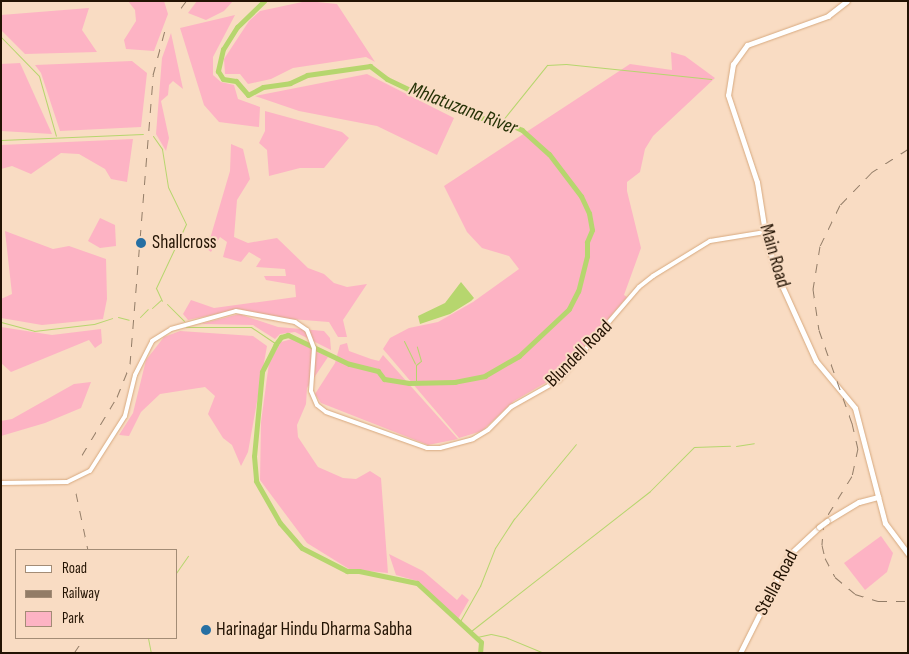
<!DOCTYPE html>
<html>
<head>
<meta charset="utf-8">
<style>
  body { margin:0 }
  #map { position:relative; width:909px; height:654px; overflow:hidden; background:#f9dcc3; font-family:"Sofia Sans Condensed",sans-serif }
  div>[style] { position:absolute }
  .green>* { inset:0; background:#fdb3c4 }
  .water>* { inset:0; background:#b6d66e }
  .stream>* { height:1px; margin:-0.5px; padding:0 0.5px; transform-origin:0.5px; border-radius:0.5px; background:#b6d66e }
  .river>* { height:5px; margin:-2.5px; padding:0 2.5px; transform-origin:2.5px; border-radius:2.5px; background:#b6d66e }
  .roads { filter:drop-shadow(0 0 1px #d7a97f) drop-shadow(0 0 1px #d7a97f) }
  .minor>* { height:4px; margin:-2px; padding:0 2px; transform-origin:2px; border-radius:2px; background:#fff }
  .major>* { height:5px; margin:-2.5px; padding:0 2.5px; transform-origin:2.5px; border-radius:2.5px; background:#fff }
  .rail>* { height:1px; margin-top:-0.5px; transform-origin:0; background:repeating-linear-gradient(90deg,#927c67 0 9px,transparent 0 18px) }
  .bridges { filter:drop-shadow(0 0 1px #d7a97f) drop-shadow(0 0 1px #d7a97f) }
  .major-bridge>* { height:5px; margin:-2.5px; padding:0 2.5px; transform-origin:2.5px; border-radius:2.5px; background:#fff }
  .dots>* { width:14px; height:14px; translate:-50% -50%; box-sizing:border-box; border:2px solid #f9dcc3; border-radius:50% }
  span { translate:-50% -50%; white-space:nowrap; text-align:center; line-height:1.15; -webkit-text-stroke:4px #f9dcc3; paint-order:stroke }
  .poi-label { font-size:19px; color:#231303 }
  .left { translate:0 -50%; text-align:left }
  .street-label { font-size:19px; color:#231303 }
  .water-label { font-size:20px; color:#263206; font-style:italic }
  .frame { position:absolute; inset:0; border:2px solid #231303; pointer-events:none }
  .legend { position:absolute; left:15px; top:549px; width:162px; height:90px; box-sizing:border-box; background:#f9dcc3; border:1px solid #a38c76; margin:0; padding:6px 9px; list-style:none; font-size:15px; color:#231303 }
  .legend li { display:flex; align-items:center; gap:10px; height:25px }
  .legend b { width:25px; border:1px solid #a38c76 }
</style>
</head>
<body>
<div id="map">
  <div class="green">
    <div style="clip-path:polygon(128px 1px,164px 1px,168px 14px,154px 51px,126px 49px,124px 40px,136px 21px,135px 10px)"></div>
    <div style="clip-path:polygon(197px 1px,233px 1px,224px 11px,206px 20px,188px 13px)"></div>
    <div style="clip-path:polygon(307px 1px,337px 4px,375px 62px,366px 57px,293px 68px,271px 79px,248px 84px,240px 74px,225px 74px,224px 59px,249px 21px,260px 11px)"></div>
    <div style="clip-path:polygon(89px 8px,82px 30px,97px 52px,25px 54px,1px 30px,1px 15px)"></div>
    <div style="clip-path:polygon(235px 15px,213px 57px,213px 75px,221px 82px,234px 85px,238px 99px,260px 107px,259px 127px,219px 122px,204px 105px,180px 28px)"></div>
    <div style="clip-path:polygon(171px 33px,183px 89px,173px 81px,169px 85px,168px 95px,161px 101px,169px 138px,166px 151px,156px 134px,162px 58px)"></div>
    <div style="clip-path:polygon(671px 52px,685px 56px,715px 78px,653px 136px,645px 149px,640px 172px,627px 182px,627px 191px,641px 248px,624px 295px,627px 297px,561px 374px,514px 401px,482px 431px,459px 438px,383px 349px,390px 338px,409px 328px,438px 322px,473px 302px,519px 269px,509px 256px,482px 248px,467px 232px,444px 186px,630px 64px,672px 70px)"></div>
    <div style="clip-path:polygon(132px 61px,147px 73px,141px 127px,60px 131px,41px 73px,35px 65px)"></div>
    <div style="clip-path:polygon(20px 63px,52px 134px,1px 131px,1px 64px)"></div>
    <div style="clip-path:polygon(367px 74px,454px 118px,437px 155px,377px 126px,299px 111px,255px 96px)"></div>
    <div style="clip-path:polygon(265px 111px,342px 132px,349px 138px,324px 168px,300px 168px,269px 176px,267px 150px,259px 143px,265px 131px)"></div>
    <div style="clip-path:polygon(133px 139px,127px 182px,111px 179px,105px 169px,79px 154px,61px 153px,31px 174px,12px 166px,1px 169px,1px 145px)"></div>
    <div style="clip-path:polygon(231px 144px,243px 149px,250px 179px,237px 200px,234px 237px,248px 243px,277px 238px,308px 268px,324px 274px,334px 283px,347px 287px,367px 284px,343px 320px,347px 337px,338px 337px,329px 322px,265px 317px,240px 309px,188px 320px,183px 314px,191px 300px,214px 308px,296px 297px,295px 285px,266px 280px,264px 276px,286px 276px,285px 269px,256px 267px,261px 259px,249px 252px,241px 262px,223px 257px,227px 242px,220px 237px,211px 252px,207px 249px,230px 171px)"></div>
    <div style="clip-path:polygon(100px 218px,115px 225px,116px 246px,100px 248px,88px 241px)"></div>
    <div style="clip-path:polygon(5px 231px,53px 249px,69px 246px,106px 259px,107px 299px,103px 319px,42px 325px,1px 318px,1px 299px,12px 294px)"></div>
    <div style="clip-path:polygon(239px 314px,278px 327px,324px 331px,330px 338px,331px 350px,295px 332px,280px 334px,275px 339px,253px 325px,201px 324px)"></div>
    <div style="clip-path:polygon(1px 327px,52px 335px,101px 329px,102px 343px,95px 348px,89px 340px,11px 372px,1px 363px)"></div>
    <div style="clip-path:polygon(180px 331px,253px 336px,267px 346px,248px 452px,241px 466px,232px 445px,223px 438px,208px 414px,215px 396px,205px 387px,160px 394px,141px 412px,129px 436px,119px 435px,133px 413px,146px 360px,164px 337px)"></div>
    <div style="clip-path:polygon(292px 339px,328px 357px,307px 388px,306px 404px,297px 425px,298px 437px,318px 467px,343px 478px,356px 479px,370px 471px,381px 478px,388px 573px,349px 569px,307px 543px,260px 480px,261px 422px,269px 363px,281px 342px)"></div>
    <div style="clip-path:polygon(347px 343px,349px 351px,371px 359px,379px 361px,383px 355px,458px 439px,428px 445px,321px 403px,315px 394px,335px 363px,340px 345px)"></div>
    <div style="clip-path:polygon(91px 382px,81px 408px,45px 423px,1px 436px,1px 421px,12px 419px,74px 384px)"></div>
    <div style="clip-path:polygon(881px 536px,893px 553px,887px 572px,865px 590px,844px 563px)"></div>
    <div style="clip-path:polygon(389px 554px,423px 571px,457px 600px,462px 594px,469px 600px,458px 619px,417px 581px,396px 575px)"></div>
  </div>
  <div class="water">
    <div style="clip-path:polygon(461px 282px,474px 298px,471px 301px,450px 314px,420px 324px,418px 316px,445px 303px)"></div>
  </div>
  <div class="stream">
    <div style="left:1px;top:37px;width:54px;rotate:45.7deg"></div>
    <div style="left:39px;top:76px;width:62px;rotate:74.2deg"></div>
    <div style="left:502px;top:121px;width:72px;rotate:-51.2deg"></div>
    <div style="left:547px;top:65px;width:19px;rotate:-3deg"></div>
    <div style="left:566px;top:64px;width:146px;rotate:5.9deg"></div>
    <div style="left:153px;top:136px;width:16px;rotate:55deg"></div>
    <div style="left:162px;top:149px;width:38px;rotate:81deg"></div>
    <div style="left:168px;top:187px;width:41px;rotate:64.1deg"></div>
    <div style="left:186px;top:224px;width:71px;rotate:115.1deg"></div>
    <div style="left:156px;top:288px;width:14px;rotate:65deg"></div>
    <div style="left:1px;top:140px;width:142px;rotate:-2.4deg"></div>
    <div style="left:167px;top:304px;width:24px;rotate:45deg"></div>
    <div style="left:152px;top:308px;width:12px;rotate:-42deg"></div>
    <div style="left:118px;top:317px;width:11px;rotate:15deg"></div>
    <div style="left:140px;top:317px;width:11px;rotate:-45deg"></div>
    <div style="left:1px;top:322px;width:34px;rotate:15deg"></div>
    <div style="left:34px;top:331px;width:60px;rotate:-6.7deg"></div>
    <div style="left:94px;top:324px;width:19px;rotate:-18deg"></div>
    <div style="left:186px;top:327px;width:65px"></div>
    <div style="left:251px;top:327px;width:30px;rotate:34deg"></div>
    <div style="left:404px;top:341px;width:25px;rotate:64deg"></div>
    <div style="left:416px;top:382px;width:17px;rotate:-90deg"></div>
    <div style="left:416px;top:365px;width:6px;rotate:-39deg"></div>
    <div style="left:421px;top:361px;width:15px;rotate:-106deg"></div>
    <div style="left:736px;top:446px;width:18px;rotate:-9deg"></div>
    <div style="left:176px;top:573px;width:21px;rotate:-55deg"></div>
    <div style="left:459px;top:623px;width:43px;rotate:-60.4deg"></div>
    <div style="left:480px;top:586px;width:41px;rotate:-68.5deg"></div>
    <div style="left:495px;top:548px;width:35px;rotate:-57deg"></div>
    <div style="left:514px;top:519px;width:97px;rotate:-50.4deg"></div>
    <div style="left:471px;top:631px;width:227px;rotate:-38deg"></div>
    <div style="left:650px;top:491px;width:62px;rotate:-45deg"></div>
    <div style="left:694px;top:447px;width:36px;rotate:-2deg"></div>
    <div style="left:477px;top:637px;width:14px;rotate:-12deg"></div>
    <div style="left:491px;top:634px;width:14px;rotate:12deg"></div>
    <div style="left:505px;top:637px;width:42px;rotate:22.3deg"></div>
    <div style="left:148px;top:638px;width:15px;rotate:79deg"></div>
  </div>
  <div class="river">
    <div style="left:264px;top:1px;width:37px;rotate:136deg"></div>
    <div style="left:237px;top:27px;width:26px;rotate:122deg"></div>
    <div style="left:223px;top:49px;width:23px;rotate:103deg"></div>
    <div style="left:218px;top:71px;width:9px;rotate:58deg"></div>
    <div style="left:223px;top:79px;width:13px;rotate:9deg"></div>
    <div style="left:236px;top:81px;width:18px;rotate:49deg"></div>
    <div style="left:248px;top:95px;width:17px;rotate:-28deg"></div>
    <div style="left:263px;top:87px;width:27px;rotate:-8deg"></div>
    <div style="left:290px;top:83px;width:19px;rotate:-25deg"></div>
    <div style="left:307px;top:75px;width:64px;rotate:-8.1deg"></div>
    <div style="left:370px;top:66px;width:21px;rotate:37deg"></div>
    <div style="left:387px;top:79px;width:68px;rotate:25.4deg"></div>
    <div style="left:448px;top:108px;width:28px;rotate:19deg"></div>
    <div style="left:474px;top:117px;width:28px;rotate:8deg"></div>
    <div style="left:502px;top:121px;width:22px;rotate:24deg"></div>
    <div style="left:522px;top:130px;width:36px;rotate:42deg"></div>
    <div style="left:549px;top:154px;width:53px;rotate:52.7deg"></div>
    <div style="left:581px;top:196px;width:19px;rotate:65deg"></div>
    <div style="left:589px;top:213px;width:17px;rotate:80deg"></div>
    <div style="left:592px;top:230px;width:13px;rotate:113deg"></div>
    <div style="left:587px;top:242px;width:14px;rotate:90deg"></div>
    <div style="left:587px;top:256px;width:36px;rotate:104deg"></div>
    <div style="left:578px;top:291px;width:20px;rotate:117deg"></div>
    <div style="left:569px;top:309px;width:69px;rotate:136.8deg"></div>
    <div style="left:519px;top:356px;width:39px;rotate:150deg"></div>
    <div style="left:485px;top:376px;width:31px;rotate:169deg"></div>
    <div style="left:455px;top:382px;width:46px;rotate:178.8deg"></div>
    <div style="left:409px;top:383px;width:25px;rotate:-171deg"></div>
    <div style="left:384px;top:379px;width:10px;rotate:-127deg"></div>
    <div style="left:378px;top:371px;width:30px;rotate:-166deg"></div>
    <div style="left:349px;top:364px;width:68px;rotate:-154.6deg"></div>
    <div style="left:288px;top:335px;width:7px;rotate:164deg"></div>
    <div style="left:281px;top:337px;width:9px;rotate:126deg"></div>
    <div style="left:276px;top:344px;width:31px;rotate:117deg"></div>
    <div style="left:262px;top:372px;width:84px;rotate:95.4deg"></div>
    <div style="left:254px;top:456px;width:25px;rotate:85deg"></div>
    <div style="left:256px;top:481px;width:48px;rotate:60.3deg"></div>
    <div style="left:280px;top:523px;width:33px;rotate:49deg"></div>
    <div style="left:302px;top:548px;width:51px;rotate:27.1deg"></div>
    <div style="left:347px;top:571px;width:12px"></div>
    <div style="left:359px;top:571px;width:59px;rotate:11.7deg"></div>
    <div style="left:417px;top:583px;width:87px;rotate:42.7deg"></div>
    <div style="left:481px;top:642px;width:11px;rotate:95deg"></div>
  </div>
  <div class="roads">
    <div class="minor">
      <div style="left:1px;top:483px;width:66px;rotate:-0.9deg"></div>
      <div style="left:67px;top:482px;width:25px;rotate:-26deg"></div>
      <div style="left:90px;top:471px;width:65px;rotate:-57.5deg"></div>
      <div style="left:125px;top:416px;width:42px;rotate:-76.3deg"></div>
      <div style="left:135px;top:375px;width:38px;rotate:-63deg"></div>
      <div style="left:152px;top:341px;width:22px;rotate:-32deg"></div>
      <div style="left:171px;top:329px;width:67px;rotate:-15.5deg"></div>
      <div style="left:236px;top:311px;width:60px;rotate:10.6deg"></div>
      <div style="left:295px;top:322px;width:14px;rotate:34deg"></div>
      <div style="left:307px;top:330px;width:19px;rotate:69deg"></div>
      <div style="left:314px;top:348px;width:43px;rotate:94deg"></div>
      <div style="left:311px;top:391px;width:15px;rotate:67deg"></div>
      <div style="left:317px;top:405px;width:11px;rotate:38deg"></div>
      <div style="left:326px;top:412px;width:107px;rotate:19.6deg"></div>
      <div style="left:427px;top:448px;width:13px"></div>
      <div style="left:440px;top:448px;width:34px;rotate:-15deg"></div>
      <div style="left:473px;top:439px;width:17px;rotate:-31deg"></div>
      <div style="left:488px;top:430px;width:33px;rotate:-45deg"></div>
      <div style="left:511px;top:407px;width:55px;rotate:-29.4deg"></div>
      <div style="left:559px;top:380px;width:123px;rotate:-49.3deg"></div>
      <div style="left:639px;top:287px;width:18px;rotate:-38deg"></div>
      <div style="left:653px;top:276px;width:67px;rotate:-31.6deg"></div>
      <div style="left:710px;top:241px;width:56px;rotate:-9.3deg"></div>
    </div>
    <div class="major">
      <div style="left:847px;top:1px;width:24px;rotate:142deg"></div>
      <div style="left:828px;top:16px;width:86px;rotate:160.3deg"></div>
      <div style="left:747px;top:45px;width:24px;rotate:126deg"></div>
      <div style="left:733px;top:64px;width:31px;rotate:99deg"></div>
      <div style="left:728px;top:95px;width:92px;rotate:71.6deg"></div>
      <div style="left:757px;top:182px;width:57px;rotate:80.9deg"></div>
      <div style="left:766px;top:238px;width:41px;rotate:72.9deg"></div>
      <div style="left:778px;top:277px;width:92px;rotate:65.7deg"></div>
      <div style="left:816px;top:361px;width:61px;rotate:50.3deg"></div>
      <div style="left:855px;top:408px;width:119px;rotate:75.4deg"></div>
      <div style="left:885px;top:523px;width:39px;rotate:53deg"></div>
      <div style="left:827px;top:521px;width:37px;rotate:-31deg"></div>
      <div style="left:859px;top:502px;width:20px;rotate:-15deg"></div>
      <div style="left:740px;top:653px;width:110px;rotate:-63.4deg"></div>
      <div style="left:789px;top:555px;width:41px;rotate:-43deg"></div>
    </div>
  </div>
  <div class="rail">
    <div style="left:181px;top:8px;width:9px;rotate:-54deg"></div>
    <div style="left:908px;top:149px;width:43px;rotate:147.4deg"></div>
    <div style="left:872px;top:172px;width:46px;rotate:134.1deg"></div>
    <div style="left:840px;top:205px;width:46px;rotate:116deg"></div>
    <div style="left:820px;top:246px;width:44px;rotate:99.2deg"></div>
    <div style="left:813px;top:289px;width:41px;rotate:81.7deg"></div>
    <div style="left:819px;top:330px;width:99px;rotate:70.5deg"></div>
    <div style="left:852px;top:423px;width:26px;rotate:77deg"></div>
    <div style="left:858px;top:448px;width:29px;rotate:102deg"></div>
    <div style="left:852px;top:476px;width:53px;rotate:121.9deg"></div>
    <div style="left:824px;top:521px;width:24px;rotate:95deg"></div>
    <div style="left:822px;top:545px;width:13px;rotate:77deg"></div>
    <div style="left:825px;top:558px;width:21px;rotate:62deg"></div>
    <div style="left:835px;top:577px;width:26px;rotate:40deg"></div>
    <div style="left:855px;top:594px;width:24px;rotate:17deg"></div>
    <div style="left:878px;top:601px;width:30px"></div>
    <div style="left:82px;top:455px;width:68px;rotate:-58.9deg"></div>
    <div style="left:117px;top:397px;width:35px;rotate:-68deg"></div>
    <div style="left:130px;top:364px;width:290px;rotate:-85.4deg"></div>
    <div style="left:153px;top:75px;width:47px;rotate:-75.1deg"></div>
    <div style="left:76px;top:493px;width:58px;rotate:78.1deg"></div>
    <div style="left:74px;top:653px;width:18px;rotate:-56deg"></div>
  </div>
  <div class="bridges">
    <div class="major-bridge">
      <div style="left:819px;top:527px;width:10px;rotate:-37deg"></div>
    </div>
  </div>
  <div class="dots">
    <div style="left:141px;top:243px;background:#266fa3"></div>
    <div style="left:206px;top:630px;background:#266fa3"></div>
  </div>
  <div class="poi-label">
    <span class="left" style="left:152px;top:243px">Shallcross</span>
    <span class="left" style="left:216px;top:630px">Harinagar Hindu Dharma Sabha</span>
  </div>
  <div class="street-label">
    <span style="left:774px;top:256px;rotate:74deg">Main Road</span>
    <span style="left:579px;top:354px;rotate:-45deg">Blundell Road</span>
    <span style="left:777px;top:583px;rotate:-62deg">Stella Road</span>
  </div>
  <div class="water-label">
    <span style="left:463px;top:109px;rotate:21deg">Mhlatuzana River</span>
  </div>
  <div class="frame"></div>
  <ul class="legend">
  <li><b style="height:6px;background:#fff"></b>Road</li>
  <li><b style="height:6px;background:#927c67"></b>Railway</li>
  <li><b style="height:14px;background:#fdb3c4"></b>Park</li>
  </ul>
</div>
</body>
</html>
